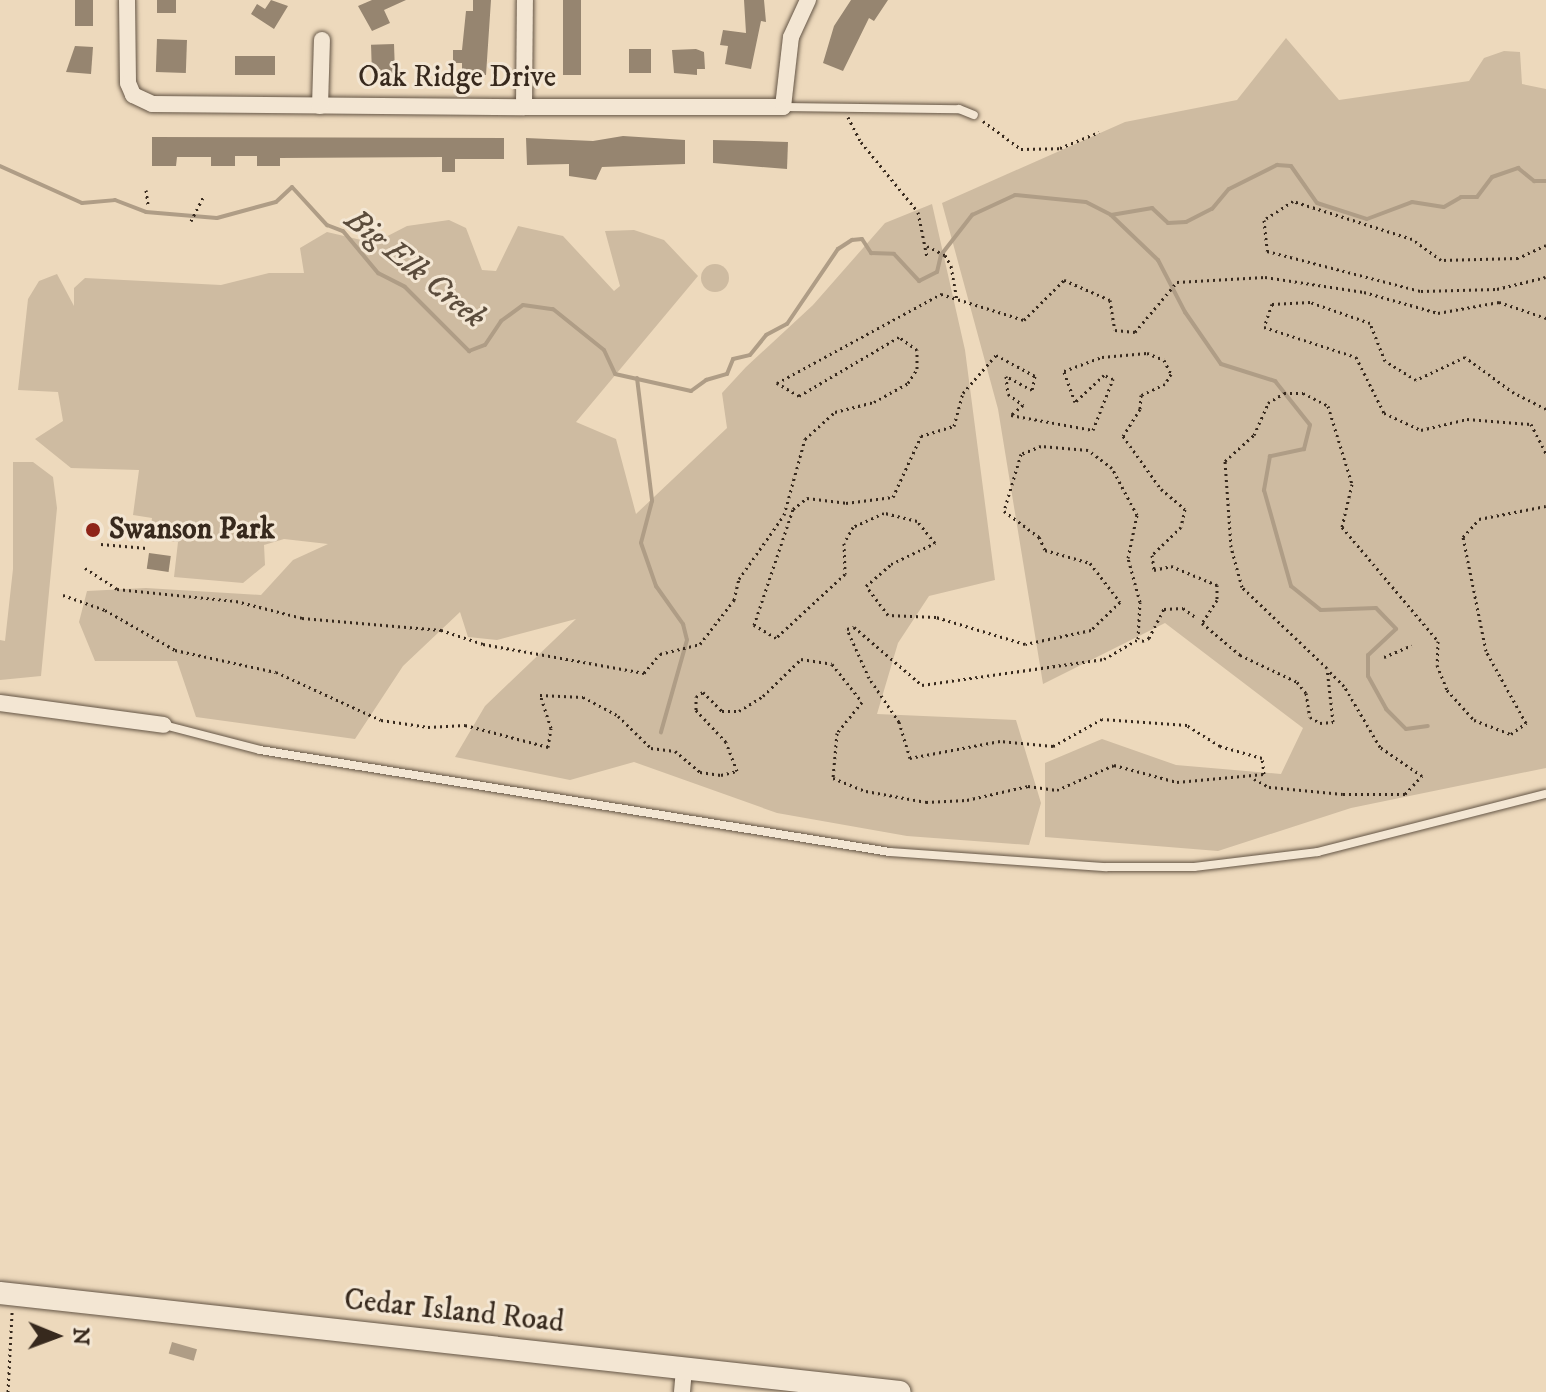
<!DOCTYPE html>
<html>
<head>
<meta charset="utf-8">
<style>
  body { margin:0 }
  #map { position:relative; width:1546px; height:1392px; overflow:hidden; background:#edd9bc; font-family:"IM FELL DW Pica",serif }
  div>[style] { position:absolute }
  .green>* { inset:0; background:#cebba1 }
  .round { border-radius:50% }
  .water>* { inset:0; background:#af9d86; transform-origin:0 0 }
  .stream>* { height:4px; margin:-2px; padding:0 2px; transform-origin:2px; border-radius:2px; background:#af9d86 }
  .building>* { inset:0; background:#968570; transform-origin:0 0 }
  .path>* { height:3px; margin-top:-1.5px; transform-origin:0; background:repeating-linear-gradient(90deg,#37291d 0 2px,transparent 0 6px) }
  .roads { filter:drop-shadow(0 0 2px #645545) drop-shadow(0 0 2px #645545) }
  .lane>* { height:8px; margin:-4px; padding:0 4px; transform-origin:4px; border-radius:4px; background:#f3e6d3 }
  .street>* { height:16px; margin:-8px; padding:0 8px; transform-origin:8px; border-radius:8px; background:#f3e6d3 }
  .secondary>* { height:22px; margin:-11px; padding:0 11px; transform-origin:11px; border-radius:11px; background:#f3e6d3 }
  .dots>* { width:22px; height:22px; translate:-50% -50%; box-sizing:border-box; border:4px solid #f3e6d3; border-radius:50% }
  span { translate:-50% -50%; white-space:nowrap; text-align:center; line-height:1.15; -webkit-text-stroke:6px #f3e6d3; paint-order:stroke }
  .street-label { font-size:30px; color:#37291d }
  .poi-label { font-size:30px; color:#37291d; font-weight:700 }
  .left { translate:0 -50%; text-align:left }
  .water-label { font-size:32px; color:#5b4c3c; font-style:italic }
  .north { position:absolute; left:16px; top:1296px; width:80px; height:80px; -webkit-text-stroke:6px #f3e6d3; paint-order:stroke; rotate:91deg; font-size:22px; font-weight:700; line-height:32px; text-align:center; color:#37291d }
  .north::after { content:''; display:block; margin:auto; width:28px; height:36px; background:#37291d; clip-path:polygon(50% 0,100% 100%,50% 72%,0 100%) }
</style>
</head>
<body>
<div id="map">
  <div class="green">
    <div style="clip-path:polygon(1286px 38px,1339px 100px,1469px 81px,1484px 58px,1504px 51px,1520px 52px,1522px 84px,1546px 89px,1546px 768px,1351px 808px,1218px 851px,1045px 837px,1045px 763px,1102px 739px,1176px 765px,1281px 774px,1303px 728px,1165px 623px,1043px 684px,998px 409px,942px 203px,1125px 122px,1237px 100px)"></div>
    <div style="clip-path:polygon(932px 204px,965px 350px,995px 580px,929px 596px,898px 643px,877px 714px,1016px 720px,1041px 803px,1029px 845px,907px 836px,777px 813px,634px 762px,570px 780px,455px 757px,485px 706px,576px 619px,497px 640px,468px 637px,460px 612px,403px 666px,355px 739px,196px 717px,177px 661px,95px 661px,79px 622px,87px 591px,146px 588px,261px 595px,293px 560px,328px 544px,284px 539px,264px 545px,265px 565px,243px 583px,174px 577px,178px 542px,149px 538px,152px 518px,133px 515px,139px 470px,71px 468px,35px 439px,63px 421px,58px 392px,18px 390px,28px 299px,39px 281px,57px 274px,74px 306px,74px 288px,85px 278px,221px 285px,269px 273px,304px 273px,300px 248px,327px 232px,374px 243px,407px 226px,449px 220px,466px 228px,482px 270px,496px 271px,518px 226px,563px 236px,614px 291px,620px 286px,605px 231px,634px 230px,664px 240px,698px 276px,576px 422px,616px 439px,636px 514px,727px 428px,722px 393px,746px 367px,813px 305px,885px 223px)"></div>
    <div class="round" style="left:701px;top:264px;width:28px;height:28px"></div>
    <div style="clip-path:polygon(13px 462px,33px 462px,53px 477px,57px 508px,41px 676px,0 680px,0 640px,5px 641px,13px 569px)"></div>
  </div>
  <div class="water">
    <div style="left:172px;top:1342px;width:26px;height:12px;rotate:16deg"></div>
  </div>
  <div class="stream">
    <div style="left:0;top:166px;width:90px;rotate:24.3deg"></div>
    <div style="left:82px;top:203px;width:33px;rotate:-5deg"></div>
    <div style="left:115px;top:200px;width:33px;rotate:21deg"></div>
    <div style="left:146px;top:212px;width:71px;rotate:4.8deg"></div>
    <div style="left:217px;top:218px;width:61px;rotate:-15.2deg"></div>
    <div style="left:276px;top:202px;width:22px;rotate:-43deg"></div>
    <div style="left:292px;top:187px;width:52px;rotate:47.4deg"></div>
    <div style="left:327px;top:225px;width:17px;rotate:21deg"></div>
    <div style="left:343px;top:231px;width:55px;rotate:50.2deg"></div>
    <div style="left:378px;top:273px;width:30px;rotate:27deg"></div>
    <div style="left:405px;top:287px;width:91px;rotate:45deg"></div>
    <div style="left:469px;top:351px;width:17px;rotate:-21deg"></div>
    <div style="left:485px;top:345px;width:29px;rotate:-56deg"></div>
    <div style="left:501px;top:321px;width:27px;rotate:-36deg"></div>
    <div style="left:523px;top:305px;width:30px;rotate:8deg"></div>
    <div style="left:553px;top:309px;width:65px;rotate:38.8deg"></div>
    <div style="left:604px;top:350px;width:26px;rotate:65deg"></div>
    <div style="left:615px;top:374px;width:78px;rotate:12.6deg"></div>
    <div style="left:691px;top:391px;width:19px;rotate:-36deg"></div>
    <div style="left:706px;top:380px;width:22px;rotate:-16deg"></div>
    <div style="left:727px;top:374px;width:16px;rotate:-68deg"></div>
    <div style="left:733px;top:359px;width:17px;rotate:-13deg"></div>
    <div style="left:750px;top:355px;width:26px;rotate:-51deg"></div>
    <div style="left:766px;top:335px;width:24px;rotate:-28deg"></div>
    <div style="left:787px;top:324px;width:91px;rotate:-55.8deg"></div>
    <div style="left:838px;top:249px;width:17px;rotate:-33deg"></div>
    <div style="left:852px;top:240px;width:10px;rotate:-6deg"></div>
    <div style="left:862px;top:239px;width:17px;rotate:57deg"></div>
    <div style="left:871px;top:253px;width:23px;rotate:2deg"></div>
    <div style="left:894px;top:254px;width:37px;rotate:47deg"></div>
    <div style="left:919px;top:281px;width:20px;rotate:-27deg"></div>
    <div style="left:937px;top:272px;width:17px;rotate:-77deg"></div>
    <div style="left:941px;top:255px;width:51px;rotate:-52.2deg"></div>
    <div style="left:972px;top:215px;width:47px;rotate:-24.9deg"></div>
    <div style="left:1015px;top:195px;width:71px;rotate:5.6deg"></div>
    <div style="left:1086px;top:202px;width:28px;rotate:27deg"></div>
    <div style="left:1111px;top:215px;width:42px;rotate:-9.7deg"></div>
    <div style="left:1152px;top:208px;width:22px;rotate:43deg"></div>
    <div style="left:1168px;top:223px;width:18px;rotate:-3deg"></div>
    <div style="left:1186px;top:222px;width:29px;rotate:-27deg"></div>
    <div style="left:1212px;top:209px;width:26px;rotate:-50deg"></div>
    <div style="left:1229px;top:189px;width:54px;rotate:-26.6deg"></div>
    <div style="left:1277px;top:165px;width:14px;rotate:4deg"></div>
    <div style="left:1291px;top:166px;width:45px;rotate:54.9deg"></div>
    <div style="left:1317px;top:203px;width:52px;rotate:17.7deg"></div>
    <div style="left:1367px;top:219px;width:48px;rotate:-20.7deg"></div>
    <div style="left:1412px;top:202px;width:32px;rotate:9deg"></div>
    <div style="left:1444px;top:207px;width:20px;rotate:-30deg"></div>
    <div style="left:1461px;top:197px;width:16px"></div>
    <div style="left:1477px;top:197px;width:25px;rotate:-53deg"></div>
    <div style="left:1492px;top:177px;width:28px;rotate:-19deg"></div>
    <div style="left:1518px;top:168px;width:21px;rotate:39deg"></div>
    <div style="left:1534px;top:181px;width:12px"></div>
    <div style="left:1111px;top:215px;width:65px;rotate:43.8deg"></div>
    <div style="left:1158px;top:260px;width:59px;rotate:62.6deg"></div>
    <div style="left:1185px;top:312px;width:63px;rotate:55.3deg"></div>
    <div style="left:1221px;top:364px;width:57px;rotate:17.5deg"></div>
    <div style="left:1275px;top:381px;width:56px;rotate:51.5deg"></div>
    <div style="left:1310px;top:425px;width:25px;rotate:104deg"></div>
    <div style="left:1304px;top:449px;width:35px;rotate:168deg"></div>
    <div style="left:1270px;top:456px;width:35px;rotate:100deg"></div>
    <div style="left:1264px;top:490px;width:100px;rotate:74.3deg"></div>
    <div style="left:1291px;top:586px;width:38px;rotate:39deg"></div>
    <div style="left:1321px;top:610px;width:55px;rotate:-2.1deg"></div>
    <div style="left:1376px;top:608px;width:29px;rotate:46deg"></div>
    <div style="left:1396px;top:629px;width:38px;rotate:137deg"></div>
    <div style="left:1368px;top:655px;width:21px;rotate:90deg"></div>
    <div style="left:1368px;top:676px;width:38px;rotate:61deg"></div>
    <div style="left:1386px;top:709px;width:28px;rotate:45deg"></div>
    <div style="left:1406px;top:729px;width:22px;rotate:-8deg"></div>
    <div style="left:637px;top:378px;width:124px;rotate:83deg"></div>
    <div style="left:652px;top:501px;width:43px;rotate:104.7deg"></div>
    <div style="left:641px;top:543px;width:46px;rotate:70.8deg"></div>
    <div style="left:656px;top:586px;width:47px;rotate:54.6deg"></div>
    <div style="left:683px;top:624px;width:16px;rotate:76deg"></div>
    <div style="left:687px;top:640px;width:96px;rotate:105.8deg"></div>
  </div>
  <div class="building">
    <div style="left:75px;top:0;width:18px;height:26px"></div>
    <div style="left:157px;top:0;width:19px;height:13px"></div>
    <div style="clip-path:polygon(271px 0,288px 6px,274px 29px,251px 14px,257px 4px,265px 9px)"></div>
    <div style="clip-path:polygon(372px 0,406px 0,384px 10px,390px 23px,372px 31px,358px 6px)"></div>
    <div style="clip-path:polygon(473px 0,491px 0,486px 75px,462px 76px,462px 63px,453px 63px,453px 50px,462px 50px,466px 11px,473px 11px)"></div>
    <div style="left:563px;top:0;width:18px;height:75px"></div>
    <div style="clip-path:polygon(744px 0,764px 0,766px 22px,761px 21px,751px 69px,725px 64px,728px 46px,720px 45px,723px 30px,746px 33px)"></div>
    <div style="clip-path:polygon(851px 0,888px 0,874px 21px,869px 18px,843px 71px,823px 63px,834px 26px)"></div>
    <div style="left:157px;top:39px;width:30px;height:33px;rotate:2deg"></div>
    <div style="left:394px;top:44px;width:29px;height:23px;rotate:88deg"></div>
    <div style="clip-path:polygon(75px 46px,93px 47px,91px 74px,66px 72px)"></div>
    <div style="left:629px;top:49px;width:22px;height:24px"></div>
    <div style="clip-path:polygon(696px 49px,704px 52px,705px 69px,697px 69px,697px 75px,674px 73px,672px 50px)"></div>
    <div style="left:235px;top:56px;width:40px;height:19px"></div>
    <div style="clip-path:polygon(623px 136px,685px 140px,685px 164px,602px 167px,596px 180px,569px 176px,569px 164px,527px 165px,526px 138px,593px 141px)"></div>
    <div style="clip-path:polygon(152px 137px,504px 138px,504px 159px,455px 159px,455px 172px,442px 172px,442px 157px,280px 158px,280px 166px,257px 166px,257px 156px,235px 156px,235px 166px,211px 166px,211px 157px,177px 157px,176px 166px,152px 166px)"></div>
    <div style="clip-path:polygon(713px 140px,788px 142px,787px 169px,713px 163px)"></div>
    <div style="left:149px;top:553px;width:22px;height:16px;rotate:8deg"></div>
  </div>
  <div class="path">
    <div style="left:848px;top:117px;width:28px;rotate:63deg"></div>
    <div style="left:861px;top:142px;width:90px;rotate:50.8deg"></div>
    <div style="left:918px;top:212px;width:46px;rotate:78.7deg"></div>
    <div style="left:983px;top:121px;width:47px;rotate:36.4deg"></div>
    <div style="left:1021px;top:149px;width:39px;rotate:-1deg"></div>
    <div style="left:1060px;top:148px;width:42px;rotate:-22.3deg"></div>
    <div style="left:146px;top:190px;width:15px;rotate:82deg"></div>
    <div style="left:191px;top:221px;width:29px;rotate:-63deg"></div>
    <div style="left:1546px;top:245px;width:31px;rotate:155deg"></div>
    <div style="left:1518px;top:258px;width:77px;rotate:178.5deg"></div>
    <div style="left:1441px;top:260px;width:36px;rotate:-144deg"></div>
    <div style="left:1412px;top:239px;width:125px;rotate:-162.3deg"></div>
    <div style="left:1293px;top:201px;width:35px;rotate:147deg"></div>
    <div style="left:1264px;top:220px;width:31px;rotate:84deg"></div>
    <div style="left:1267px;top:251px;width:159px;rotate:14.6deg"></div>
    <div style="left:1421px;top:291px;width:76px;rotate:-1.5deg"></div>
    <div style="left:1497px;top:289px;width:50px;rotate:-13.8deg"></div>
    <div style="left:927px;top:246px;width:20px;rotate:27deg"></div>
    <div style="left:945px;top:255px;width:13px;rotate:61deg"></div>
    <div style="left:951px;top:266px;width:34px;rotate:80deg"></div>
    <div style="left:1546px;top:409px;width:36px;rotate:-153deg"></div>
    <div style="left:1514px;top:393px;width:61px;rotate:-143.7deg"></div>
    <div style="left:1465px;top:357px;width:54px;rotate:154.9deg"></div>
    <div style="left:1416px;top:380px;width:36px;rotate:-148deg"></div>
    <div style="left:1385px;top:361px;width:41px;rotate:-111.5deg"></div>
    <div style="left:1370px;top:323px;width:64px;rotate:-160.7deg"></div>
    <div style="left:1310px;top:302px;width:38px;rotate:177deg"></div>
    <div style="left:1272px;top:304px;width:24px;rotate:109deg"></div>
    <div style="left:1264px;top:327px;width:97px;rotate:18.1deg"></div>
    <div style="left:1356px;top:357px;width:63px;rotate:63.4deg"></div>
    <div style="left:1384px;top:413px;width:41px;rotate:24.7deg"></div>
    <div style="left:1421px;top:430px;width:47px;rotate:-13.4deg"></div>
    <div style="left:1467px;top:419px;width:64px;rotate:4.5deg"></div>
    <div style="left:1531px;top:424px;width:33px;rotate:63deg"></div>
    <div style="left:101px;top:544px;width:46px;rotate:5deg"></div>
    <div style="left:85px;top:568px;width:38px;rotate:33deg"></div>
    <div style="left:117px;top:589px;width:120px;rotate:5.8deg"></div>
    <div style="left:236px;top:601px;width:68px;rotate:14.4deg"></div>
    <div style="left:302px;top:618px;width:140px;rotate:4.9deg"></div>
    <div style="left:441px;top:630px;width:44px;rotate:18.4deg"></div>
    <div style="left:483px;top:644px;width:164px;rotate:10.2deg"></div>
    <div style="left:644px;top:673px;width:25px;rotate:-50deg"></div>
    <div style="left:660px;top:654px;width:41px;rotate:-14deg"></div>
    <div style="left:700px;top:644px;width:56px;rotate:-52.3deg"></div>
    <div style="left:734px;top:600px;width:22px;rotate:-77deg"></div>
    <div style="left:739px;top:579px;width:78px;rotate:-54.9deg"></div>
    <div style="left:784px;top:515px;width:79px;rotate:-74.6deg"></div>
    <div style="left:805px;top:439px;width:40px;rotate:-42deg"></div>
    <div style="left:835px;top:412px;width:40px;rotate:-14.4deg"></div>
    <div style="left:874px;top:402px;width:39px;rotate:-29deg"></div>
    <div style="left:908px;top:383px;width:17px;rotate:-57deg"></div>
    <div style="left:917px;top:369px;width:19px;rotate:-90deg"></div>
    <div style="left:917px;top:350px;width:22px;rotate:-144deg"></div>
    <div style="left:899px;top:337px;width:116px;rotate:149.5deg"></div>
    <div style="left:799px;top:396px;width:26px;rotate:-149deg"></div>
    <div style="left:777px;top:383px;width:187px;rotate:-28.5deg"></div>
    <div style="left:941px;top:294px;width:87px;rotate:17.4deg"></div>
    <div style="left:1024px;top:320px;width:57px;rotate:-45deg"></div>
    <div style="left:1064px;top:280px;width:50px;rotate:23.5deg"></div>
    <div style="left:1110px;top:300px;width:30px;rotate:81deg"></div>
    <div style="left:1115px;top:330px;width:20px;rotate:6deg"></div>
    <div style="left:1135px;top:332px;width:65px;rotate:-50deg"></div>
    <div style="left:1177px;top:282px;width:88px;rotate:-3.3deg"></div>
    <div style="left:1265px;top:277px;width:100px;rotate:8.6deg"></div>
    <div style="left:1364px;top:292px;width:77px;rotate:15.8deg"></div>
    <div style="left:1438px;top:313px;width:62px;rotate:-10.2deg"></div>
    <div style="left:1499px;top:302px;width:50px;rotate:18.8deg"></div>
    <div style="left:63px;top:595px;width:45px;rotate:19.7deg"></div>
    <div style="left:105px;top:610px;width:81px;rotate:29.7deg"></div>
    <div style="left:175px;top:650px;width:103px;rotate:12.3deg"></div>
    <div style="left:276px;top:672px;width:115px;rotate:24.6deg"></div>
    <div style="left:381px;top:720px;width:48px;rotate:8.5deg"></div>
    <div style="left:428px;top:727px;width:37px;rotate:-3deg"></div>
    <div style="left:465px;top:725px;width:86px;rotate:14.8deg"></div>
    <div style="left:548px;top:747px;width:19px;rotate:-81deg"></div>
    <div style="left:551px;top:728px;width:35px;rotate:-108deg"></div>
    <div style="left:540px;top:695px;width:43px;rotate:2.7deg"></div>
    <div style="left:583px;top:697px;width:40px;rotate:28deg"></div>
    <div style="left:618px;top:716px;width:46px;rotate:44.1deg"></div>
    <div style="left:651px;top:748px;width:24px;rotate:7deg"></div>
    <div style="left:675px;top:751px;width:33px;rotate:40deg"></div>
    <div style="left:700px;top:772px;width:21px;rotate:8deg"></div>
    <div style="left:721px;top:775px;width:16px;rotate:-14deg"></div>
    <div style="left:737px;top:771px;width:31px;rotate:-111deg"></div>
    <div style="left:726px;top:742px;width:44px;rotate:-133.2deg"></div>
    <div style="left:696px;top:710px;width:13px;rotate:-90deg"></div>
    <div style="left:696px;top:697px;width:9px;rotate:-36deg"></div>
    <div style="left:703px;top:692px;width:27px;rotate:45deg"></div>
    <div style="left:722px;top:711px;width:17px"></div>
    <div style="left:739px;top:711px;width:28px;rotate:-32deg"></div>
    <div style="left:763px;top:696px;width:53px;rotate:-44.2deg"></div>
    <div style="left:801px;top:659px;width:31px;rotate:9deg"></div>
    <div style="left:832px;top:664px;width:48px;rotate:51.7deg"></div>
    <div style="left:862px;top:702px;width:40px;rotate:129deg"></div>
    <div style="left:837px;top:733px;width:45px;rotate:95.1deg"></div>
    <div style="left:833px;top:778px;width:35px;rotate:22deg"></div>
    <div style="left:866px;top:791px;width:61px;rotate:10.4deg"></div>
    <div style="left:926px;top:802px;width:41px;rotate:-2.8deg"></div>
    <div style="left:967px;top:800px;width:63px;rotate:-12.9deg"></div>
    <div style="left:1028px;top:786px;width:29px;rotate:8deg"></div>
    <div style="left:1057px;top:790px;width:62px;rotate:-23.7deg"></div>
    <div style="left:1114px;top:765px;width:65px;rotate:15.1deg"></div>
    <div style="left:1177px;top:782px;width:87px;rotate:-5.3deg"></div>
    <div style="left:1264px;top:774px;width:16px;rotate:-97deg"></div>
    <div style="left:1262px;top:758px;width:44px;rotate:-164.1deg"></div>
    <div style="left:1220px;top:746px;width:39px;rotate:-148deg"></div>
    <div style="left:1187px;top:725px;width:85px;rotate:-176deg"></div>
    <div style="left:1102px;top:719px;width:56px;rotate:151.1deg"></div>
    <div style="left:1053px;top:746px;width:53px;rotate:-174.6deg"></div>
    <div style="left:1000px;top:741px;width:92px;rotate:169.3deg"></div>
    <div style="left:910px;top:758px;width:38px;rotate:-107deg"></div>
    <div style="left:899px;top:722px;width:53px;rotate:-124.3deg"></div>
    <div style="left:869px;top:678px;width:54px;rotate:-114.2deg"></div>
    <div style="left:847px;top:629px;width:7px;rotate:-16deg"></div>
    <div style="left:854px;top:627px;width:89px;rotate:40.5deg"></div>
    <div style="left:922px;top:685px;width:184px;rotate:-8.1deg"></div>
    <div style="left:1104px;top:659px;width:39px;rotate:-30deg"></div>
    <div style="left:1138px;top:639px;width:37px;rotate:-87deg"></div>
    <div style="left:1140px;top:602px;width:46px;rotate:-105.3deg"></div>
    <div style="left:1128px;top:558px;width:44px;rotate:-78.2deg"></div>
    <div style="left:1137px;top:515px;width:53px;rotate:-118deg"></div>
    <div style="left:1112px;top:468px;width:30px;rotate:-143deg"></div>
    <div style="left:1088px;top:450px;width:47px;rotate:-175.1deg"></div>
    <div style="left:1041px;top:446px;width:22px;rotate:158deg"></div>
    <div style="left:1021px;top:454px;width:59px;rotate:106.6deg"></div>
    <div style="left:1004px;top:511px;width:44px;rotate:36.6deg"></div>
    <div style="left:1039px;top:537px;width:14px;rotate:65deg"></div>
    <div style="left:1045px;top:550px;width:47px;rotate:16.1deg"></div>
    <div style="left:1090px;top:563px;width:49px;rotate:52.4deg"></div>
    <div style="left:1120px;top:602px;width:40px;rotate:136deg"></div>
    <div style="left:1091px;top:630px;width:67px;rotate:168deg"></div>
    <div style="left:1025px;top:644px;width:93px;rotate:-163.1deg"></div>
    <div style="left:936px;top:617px;width:48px;rotate:-177.6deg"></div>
    <div style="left:888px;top:615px;width:36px;rotate:-127deg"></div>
    <div style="left:866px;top:586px;width:33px;rotate:-41deg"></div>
    <div style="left:891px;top:564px;width:49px;rotate:-25.5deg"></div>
    <div style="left:935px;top:543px;width:28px;rotate:-129deg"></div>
    <div style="left:917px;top:521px;width:34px;rotate:-166deg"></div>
    <div style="left:884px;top:513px;width:34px;rotate:156deg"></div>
    <div style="left:853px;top:527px;width:18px;rotate:119deg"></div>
    <div style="left:844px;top:543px;width:31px;rotate:88deg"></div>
    <div style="left:845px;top:574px;width:94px;rotate:137.2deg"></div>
    <div style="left:776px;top:638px;width:26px;rotate:-149deg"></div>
    <div style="left:754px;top:625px;width:122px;rotate:-71.4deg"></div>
    <div style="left:793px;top:509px;width:18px;rotate:-38deg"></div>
    <div style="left:807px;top:498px;width:39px;rotate:7deg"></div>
    <div style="left:846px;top:503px;width:47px;rotate:-7.3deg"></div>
    <div style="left:893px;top:497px;width:67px;rotate:-65.3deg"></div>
    <div style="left:921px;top:436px;width:34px;rotate:-17deg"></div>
    <div style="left:954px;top:426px;width:34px;rotate:-75deg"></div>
    <div style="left:963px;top:393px;width:50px;rotate:-49deg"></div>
    <div style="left:996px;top:355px;width:44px;rotate:28.3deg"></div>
    <div style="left:1035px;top:376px;width:14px;rotate:102deg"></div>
    <div style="left:1032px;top:390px;width:30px;rotate:-152deg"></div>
    <div style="left:1006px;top:376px;width:18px;rotate:84deg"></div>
    <div style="left:1008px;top:394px;width:19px;rotate:36deg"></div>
    <div style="left:1023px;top:405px;width:16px;rotate:140deg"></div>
    <div style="left:1011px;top:415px;width:83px;rotate:10.4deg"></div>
    <div style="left:1093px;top:430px;width:55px;rotate:-68.6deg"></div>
    <div style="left:1113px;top:379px;width:10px;rotate:-156deg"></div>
    <div style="left:1104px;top:375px;width:40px;rotate:137deg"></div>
    <div style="left:1075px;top:402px;width:33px;rotate:-110deg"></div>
    <div style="left:1064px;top:371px;width:40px;rotate:-20.2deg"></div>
    <div style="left:1102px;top:357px;width:45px;rotate:-5.1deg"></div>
    <div style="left:1147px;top:353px;width:18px;rotate:22deg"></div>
    <div style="left:1164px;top:360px;width:16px;rotate:63deg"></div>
    <div style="left:1171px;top:374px;width:12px;rotate:121deg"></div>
    <div style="left:1165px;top:384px;width:26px;rotate:155deg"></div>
    <div style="left:1141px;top:395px;width:14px;rotate:94deg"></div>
    <div style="left:1140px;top:409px;width:32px;rotate:122deg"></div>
    <div style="left:1123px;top:436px;width:65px;rotate:54.4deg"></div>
    <div style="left:1161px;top:489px;width:31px;rotate:40deg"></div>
    <div style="left:1185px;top:509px;width:18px;rotate:103deg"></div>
    <div style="left:1181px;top:527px;width:40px;rotate:136deg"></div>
    <div style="left:1152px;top:555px;width:15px;rotate:82deg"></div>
    <div style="left:1154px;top:570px;width:17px;rotate:-13deg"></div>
    <div style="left:1171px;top:566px;width:50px;rotate:22.4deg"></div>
    <div style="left:1217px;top:585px;width:15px;rotate:90deg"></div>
    <div style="left:1217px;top:600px;width:27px;rotate:123deg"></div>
    <div style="left:1202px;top:623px;width:50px;rotate:40.1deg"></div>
    <div style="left:1240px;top:655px;width:63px;rotate:25.3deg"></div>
    <div style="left:1297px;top:682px;width:14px;rotate:51deg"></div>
    <div style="left:1306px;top:693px;width:24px;rotate:81deg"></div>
    <div style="left:1310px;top:717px;width:12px;rotate:31deg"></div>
    <div style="left:1320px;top:723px;width:13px;rotate:-4deg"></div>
    <div style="left:1333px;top:722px;width:54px;rotate:-96.3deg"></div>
    <div style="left:1327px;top:668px;width:117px;rotate:-136.4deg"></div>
    <div style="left:1242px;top:587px;width:41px;rotate:-105.4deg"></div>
    <div style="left:1231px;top:547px;width:86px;rotate:-94deg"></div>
    <div style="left:1225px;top:461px;width:39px;rotate:-42deg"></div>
    <div style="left:1254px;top:435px;width:35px;rotate:-66deg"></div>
    <div style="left:1268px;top:403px;width:19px;rotate:-32deg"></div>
    <div style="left:1284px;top:393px;width:19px"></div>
    <div style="left:1303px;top:393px;width:28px;rotate:27deg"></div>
    <div style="left:1328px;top:406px;width:82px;rotate:72.9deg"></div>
    <div style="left:1352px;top:484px;width:44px;rotate:103.1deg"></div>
    <div style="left:1342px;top:527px;width:149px;rotate:49.9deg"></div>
    <div style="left:1438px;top:641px;width:24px;rotate:92deg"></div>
    <div style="left:1437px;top:665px;width:27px;rotate:68deg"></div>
    <div style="left:1447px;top:690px;width:40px;rotate:48deg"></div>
    <div style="left:1474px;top:720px;width:40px;rotate:21deg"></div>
    <div style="left:1511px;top:734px;width:19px;rotate:-36deg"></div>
    <div style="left:1526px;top:723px;width:82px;rotate:-119.1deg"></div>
    <div style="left:1486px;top:651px;width:116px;rotate:-101.4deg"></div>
    <div style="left:1463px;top:537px;width:24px;rotate:-48deg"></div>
    <div style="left:1479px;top:519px;width:68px;rotate:-11deg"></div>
    <div style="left:1142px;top:641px;width:8px;rotate:-23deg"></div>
    <div style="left:1149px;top:638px;width:33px;rotate:-63deg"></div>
    <div style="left:1164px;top:609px;width:19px;rotate:-3deg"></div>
    <div style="left:1183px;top:608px;width:14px;rotate:36deg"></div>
    <div style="left:1384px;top:657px;width:30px;rotate:-23deg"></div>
    <div style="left:1254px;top:779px;width:17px;rotate:28deg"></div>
    <div style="left:1269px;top:787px;width:74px;rotate:5.4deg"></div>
    <div style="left:1343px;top:794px;width:62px"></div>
    <div style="left:1405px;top:794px;width:25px;rotate:-47deg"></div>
    <div style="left:1422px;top:776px;width:51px;rotate:-145.4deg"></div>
    <div style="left:1380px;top:747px;width:71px;rotate:-120.5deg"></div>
    <div style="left:1344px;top:686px;width:24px;rotate:-135deg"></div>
    <div style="left:8px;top:1392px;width:80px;rotate:-87.1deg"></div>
  </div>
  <div class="roads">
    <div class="lane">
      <div style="left:783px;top:107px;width:176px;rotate:0.7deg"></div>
      <div style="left:959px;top:109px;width:16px;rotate:22deg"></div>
      <div style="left:164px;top:725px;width:99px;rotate:14.6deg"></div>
      <div style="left:260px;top:750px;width:638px;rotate:9.2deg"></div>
      <div style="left:890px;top:852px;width:217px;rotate:4deg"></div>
      <div style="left:1106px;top:867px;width:88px"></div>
      <div style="left:1194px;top:867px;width:125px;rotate:-6.9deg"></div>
      <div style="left:1318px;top:852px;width:235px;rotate:-14.3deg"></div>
    </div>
    <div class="street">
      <div style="left:127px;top:0;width:83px;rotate:89.3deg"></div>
      <div style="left:128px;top:83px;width:13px;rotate:67deg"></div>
      <div style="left:133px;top:95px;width:21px;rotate:25deg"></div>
      <div style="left:152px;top:104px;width:372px;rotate:0.5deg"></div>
      <div style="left:524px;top:107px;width:259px"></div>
      <div style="left:783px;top:107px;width:70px;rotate:-83.5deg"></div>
      <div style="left:791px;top:37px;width:41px;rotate:-65.3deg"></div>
      <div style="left:320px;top:106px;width:66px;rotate:-88.3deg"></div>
      <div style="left:524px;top:107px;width:107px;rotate:-89.5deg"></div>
      <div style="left:0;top:703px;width:165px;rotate:7.6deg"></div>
      <div style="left:682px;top:1392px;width:23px;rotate:-85deg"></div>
    </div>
    <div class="secondary">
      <div style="left:0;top:1293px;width:905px;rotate:6.28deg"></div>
    </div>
  </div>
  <div class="dots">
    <div style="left:93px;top:530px;background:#8f2418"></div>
  </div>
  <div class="street-label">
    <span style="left:457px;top:78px">Oak Ridge Drive</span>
    <span style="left:454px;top:1312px;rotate:6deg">Cedar Island Road</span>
  </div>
  <div class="poi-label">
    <span class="left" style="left:109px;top:530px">Swanson Park</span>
  </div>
  <div class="water-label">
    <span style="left:415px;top:269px;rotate:39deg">Big Elk Creek</span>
  </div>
  <div class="north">N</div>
</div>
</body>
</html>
